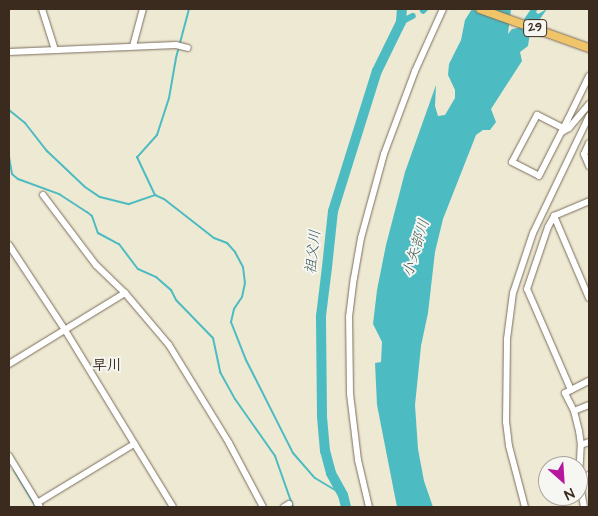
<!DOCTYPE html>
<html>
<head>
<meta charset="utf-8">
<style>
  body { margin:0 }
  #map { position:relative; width:598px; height:516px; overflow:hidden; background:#eee9d2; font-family:"Architects Daughter","Klee One",sans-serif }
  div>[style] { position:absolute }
  .water>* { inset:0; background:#4dbcc2 }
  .stream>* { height:2px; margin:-1px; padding:0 1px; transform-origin:1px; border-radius:1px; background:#4dbcc2 }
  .canal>* { height:5.5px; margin:-2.75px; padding:0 2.75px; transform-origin:2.75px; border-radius:2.75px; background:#4dbcc2 }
  .river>* { height:10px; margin:-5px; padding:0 5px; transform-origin:5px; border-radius:5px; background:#4dbcc2 }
  .roads { filter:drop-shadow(0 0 1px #7a6d5d) drop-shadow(0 0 1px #7a6d5d) }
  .minor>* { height:6px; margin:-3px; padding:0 3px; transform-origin:3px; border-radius:3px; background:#fff }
  .major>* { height:8px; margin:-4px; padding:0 4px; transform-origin:4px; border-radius:4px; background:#f0c469 }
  span { translate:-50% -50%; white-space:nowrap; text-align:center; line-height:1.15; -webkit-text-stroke:4px #f6f6f2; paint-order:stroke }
  .shield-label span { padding:1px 4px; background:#f6f6f2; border:1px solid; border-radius:4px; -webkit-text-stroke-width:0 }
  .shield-label { font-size:12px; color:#3b2a1e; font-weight:700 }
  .water-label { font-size:15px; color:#415d57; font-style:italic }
  .neighbourhood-label { font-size:15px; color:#3b2a1e; font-weight:700 }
  .frame { position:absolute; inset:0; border:10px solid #3b2a1e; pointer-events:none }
  .north { position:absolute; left:538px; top:456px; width:50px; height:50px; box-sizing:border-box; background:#f6f6f2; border:1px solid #aba49d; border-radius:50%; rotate:154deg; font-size:14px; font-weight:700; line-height:20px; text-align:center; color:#3b2a1e }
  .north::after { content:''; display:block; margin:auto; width:18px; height:22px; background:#b5179e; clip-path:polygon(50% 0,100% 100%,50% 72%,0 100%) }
</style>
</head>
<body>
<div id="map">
  <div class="water">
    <div style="clip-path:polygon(472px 9px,511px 9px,508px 34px,512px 29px,518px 28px,531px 9px,538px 9px,536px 12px,538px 14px,547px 9px,530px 33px,528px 46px,520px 52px,522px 61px,491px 109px,496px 122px,490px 130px,483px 130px,476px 135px,443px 219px,435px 252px,428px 313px,421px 346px,415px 405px,418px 449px,424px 481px,433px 507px,397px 507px,377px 405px,375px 363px,381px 362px,382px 342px,373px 324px,377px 290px,386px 245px,405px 172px,436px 85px,435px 106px,438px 116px,445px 115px,455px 98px,455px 90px,448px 75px,449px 64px,461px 40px,465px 20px)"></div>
  </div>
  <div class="stream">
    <div style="left:189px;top:9px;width:51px;rotate:104.9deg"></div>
    <div style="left:176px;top:58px;width:41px;rotate:99.9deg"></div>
    <div style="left:169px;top:98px;width:39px;rotate:108deg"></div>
    <div style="left:157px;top:135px;width:30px;rotate:132deg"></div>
    <div style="left:137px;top:157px;width:42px;rotate:64.7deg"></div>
    <div style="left:155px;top:195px;width:10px;rotate:24deg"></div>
    <div style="left:164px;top:199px;width:63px;rotate:38deg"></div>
    <div style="left:214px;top:238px;width:14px;rotate:21deg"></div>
    <div style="left:227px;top:243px;width:12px;rotate:48deg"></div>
    <div style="left:235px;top:252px;width:17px;rotate:62deg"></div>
    <div style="left:243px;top:267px;width:16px;rotate:83deg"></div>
    <div style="left:245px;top:283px;width:14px;rotate:102deg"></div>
    <div style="left:242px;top:297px;width:14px;rotate:124deg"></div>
    <div style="left:234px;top:309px;width:13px;rotate:103deg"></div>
    <div style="left:231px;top:322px;width:41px;rotate:68.5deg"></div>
    <div style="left:246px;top:360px;width:104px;rotate:63.2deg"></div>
    <div style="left:293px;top:453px;width:33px;rotate:49deg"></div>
    <div style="left:315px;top:478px;width:33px;rotate:31deg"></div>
    <div style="left:9px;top:110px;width:21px;rotate:39deg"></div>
    <div style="left:25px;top:123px;width:36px;rotate:52deg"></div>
    <div style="left:47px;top:151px;width:52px;rotate:43.5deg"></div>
    <div style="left:85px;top:187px;width:18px;rotate:34deg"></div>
    <div style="left:100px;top:197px;width:30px;rotate:14deg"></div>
    <div style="left:129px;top:204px;width:28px;rotate:-19deg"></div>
    <div style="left:9px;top:157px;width:17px;rotate:80deg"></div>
    <div style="left:12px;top:174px;width:8px;rotate:40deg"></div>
    <div style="left:18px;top:179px;width:44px;rotate:20.1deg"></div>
    <div style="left:59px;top:194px;width:33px;rotate:33deg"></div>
    <div style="left:87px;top:212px;width:6px;rotate:39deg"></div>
    <div style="left:92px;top:216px;width:18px;rotate:71deg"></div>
    <div style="left:98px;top:233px;width:24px;rotate:28deg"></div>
    <div style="left:119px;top:244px;width:31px;rotate:53deg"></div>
    <div style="left:138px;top:269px;width:20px;rotate:24deg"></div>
    <div style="left:156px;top:277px;width:20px;rotate:41deg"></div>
    <div style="left:171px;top:290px;width:11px;rotate:63deg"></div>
    <div style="left:176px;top:300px;width:53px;rotate:45.8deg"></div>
    <div style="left:213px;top:338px;width:35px;rotate:78deg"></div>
    <div style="left:220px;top:372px;width:31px;rotate:61deg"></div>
    <div style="left:235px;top:399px;width:70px;rotate:54.9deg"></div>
    <div style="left:275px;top:456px;width:54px;rotate:70.6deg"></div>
    <div style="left:14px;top:470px;width:43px;rotate:59.3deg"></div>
  </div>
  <div class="canal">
    <div style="left:423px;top:11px;width:3px;rotate:-45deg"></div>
    <div style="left:401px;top:22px;width:13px;rotate:-27deg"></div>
  </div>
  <div class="river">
    <div style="left:346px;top:507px;width:12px;rotate:-104deg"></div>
    <div style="left:343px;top:495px;width:25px;rotate:-119deg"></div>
    <div style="left:331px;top:473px;width:23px;rotate:-105deg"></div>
    <div style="left:325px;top:451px;width:36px;rotate:-95deg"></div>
    <div style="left:322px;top:415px;width:99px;rotate:-90.6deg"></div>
    <div style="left:321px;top:316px;width:49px;rotate:-83deg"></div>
    <div style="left:327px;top:267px;width:56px;rotate:-83.9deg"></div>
    <div style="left:333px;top:211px;width:147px;rotate:-72.6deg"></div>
    <div style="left:377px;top:71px;width:55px;rotate:-63.9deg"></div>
    <div style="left:401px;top:22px;width:13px;rotate:-86deg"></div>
  </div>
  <div class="roads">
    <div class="minor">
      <div style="left:42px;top:9px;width:43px;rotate:72.4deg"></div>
      <div style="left:133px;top:46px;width:38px;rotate:-75deg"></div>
      <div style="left:9px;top:52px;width:167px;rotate:-2.4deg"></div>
      <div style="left:176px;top:45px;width:12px;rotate:14deg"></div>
      <div style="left:563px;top:128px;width:29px;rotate:-153deg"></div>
      <div style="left:537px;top:115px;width:53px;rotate:118deg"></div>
      <div style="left:512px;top:162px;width:30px;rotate:27deg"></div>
      <div style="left:539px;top:176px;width:64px;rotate:-63deg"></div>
      <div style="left:568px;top:119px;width:48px;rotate:-64deg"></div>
      <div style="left:562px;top:132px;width:8px;rotate:-30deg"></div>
      <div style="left:569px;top:128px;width:31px;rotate:-50deg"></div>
      <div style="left:589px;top:143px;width:12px;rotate:114deg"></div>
      <div style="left:584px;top:154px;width:13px;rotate:67deg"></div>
      <div style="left:43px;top:195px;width:88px;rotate:52.9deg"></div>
      <div style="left:96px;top:265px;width:40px;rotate:44deg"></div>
      <div style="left:125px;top:293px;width:68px;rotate:49.8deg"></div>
      <div style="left:169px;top:345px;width:115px;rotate:58.5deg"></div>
      <div style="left:229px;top:443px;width:72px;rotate:62deg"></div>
      <div style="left:554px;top:216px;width:89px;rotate:66.9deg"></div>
      <div style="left:9px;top:245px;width:102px;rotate:56.6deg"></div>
      <div style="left:65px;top:330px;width:207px;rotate:58.6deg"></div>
      <div style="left:9px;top:364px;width:136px;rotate:-31.5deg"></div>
      <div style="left:571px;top:390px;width:110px;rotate:-113.5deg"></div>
      <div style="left:527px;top:289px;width:65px;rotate:-71.3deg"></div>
      <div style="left:548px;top:227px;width:13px;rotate:-61deg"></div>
      <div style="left:554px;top:216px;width:38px;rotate:-23deg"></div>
      <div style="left:574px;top:411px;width:16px;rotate:-22deg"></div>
      <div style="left:581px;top:445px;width:9px;rotate:-21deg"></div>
      <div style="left:9px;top:456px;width:60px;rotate:58.7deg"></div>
      <div style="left:579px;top:479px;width:11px;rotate:-22deg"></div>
      <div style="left:37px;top:503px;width:114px;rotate:-31.3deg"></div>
      <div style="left:284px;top:507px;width:6px;rotate:-31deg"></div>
      <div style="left:369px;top:507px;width:48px;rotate:-103.2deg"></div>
      <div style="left:358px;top:460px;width:66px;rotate:-96.9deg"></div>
      <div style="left:350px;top:394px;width:77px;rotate:-90.7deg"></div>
      <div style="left:349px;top:317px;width:39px;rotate:-83deg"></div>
      <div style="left:354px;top:278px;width:41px;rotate:-80.1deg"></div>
      <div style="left:361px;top:238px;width:87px;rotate:-74.7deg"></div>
      <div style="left:384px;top:154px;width:89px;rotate:-69.5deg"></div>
      <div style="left:415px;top:71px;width:68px;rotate:-65.7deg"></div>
      <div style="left:525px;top:507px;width:63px;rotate:-104.7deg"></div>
      <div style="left:509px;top:446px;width:24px;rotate:-97deg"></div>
      <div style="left:506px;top:422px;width:83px;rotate:-89.3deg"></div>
      <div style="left:507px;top:339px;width:46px;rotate:-82.6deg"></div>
      <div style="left:513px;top:293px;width:63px;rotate:-71.6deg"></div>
      <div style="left:533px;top:233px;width:130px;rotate:-64.4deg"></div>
      <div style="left:584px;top:507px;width:28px;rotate:-100deg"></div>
      <div style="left:579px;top:479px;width:34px;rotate:-87deg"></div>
      <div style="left:581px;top:445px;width:14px;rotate:-98deg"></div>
      <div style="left:579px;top:431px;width:21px;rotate:-104deg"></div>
      <div style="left:574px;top:411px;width:20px;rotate:-117deg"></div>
      <div style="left:565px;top:393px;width:27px;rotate:-27deg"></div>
    </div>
    <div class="major">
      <div style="left:480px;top:9px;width:116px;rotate:19.7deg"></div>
    </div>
  </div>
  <div class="shield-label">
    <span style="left:535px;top:28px">29</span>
  </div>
  <div class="water-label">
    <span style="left:416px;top:248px;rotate:-73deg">小矢部川</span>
    <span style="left:313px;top:252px;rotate:-84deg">祖父川</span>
  </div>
  <div class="neighbourhood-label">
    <span style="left:107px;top:366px">早川</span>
  </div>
  <div class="frame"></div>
  <div class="north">N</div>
</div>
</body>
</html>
